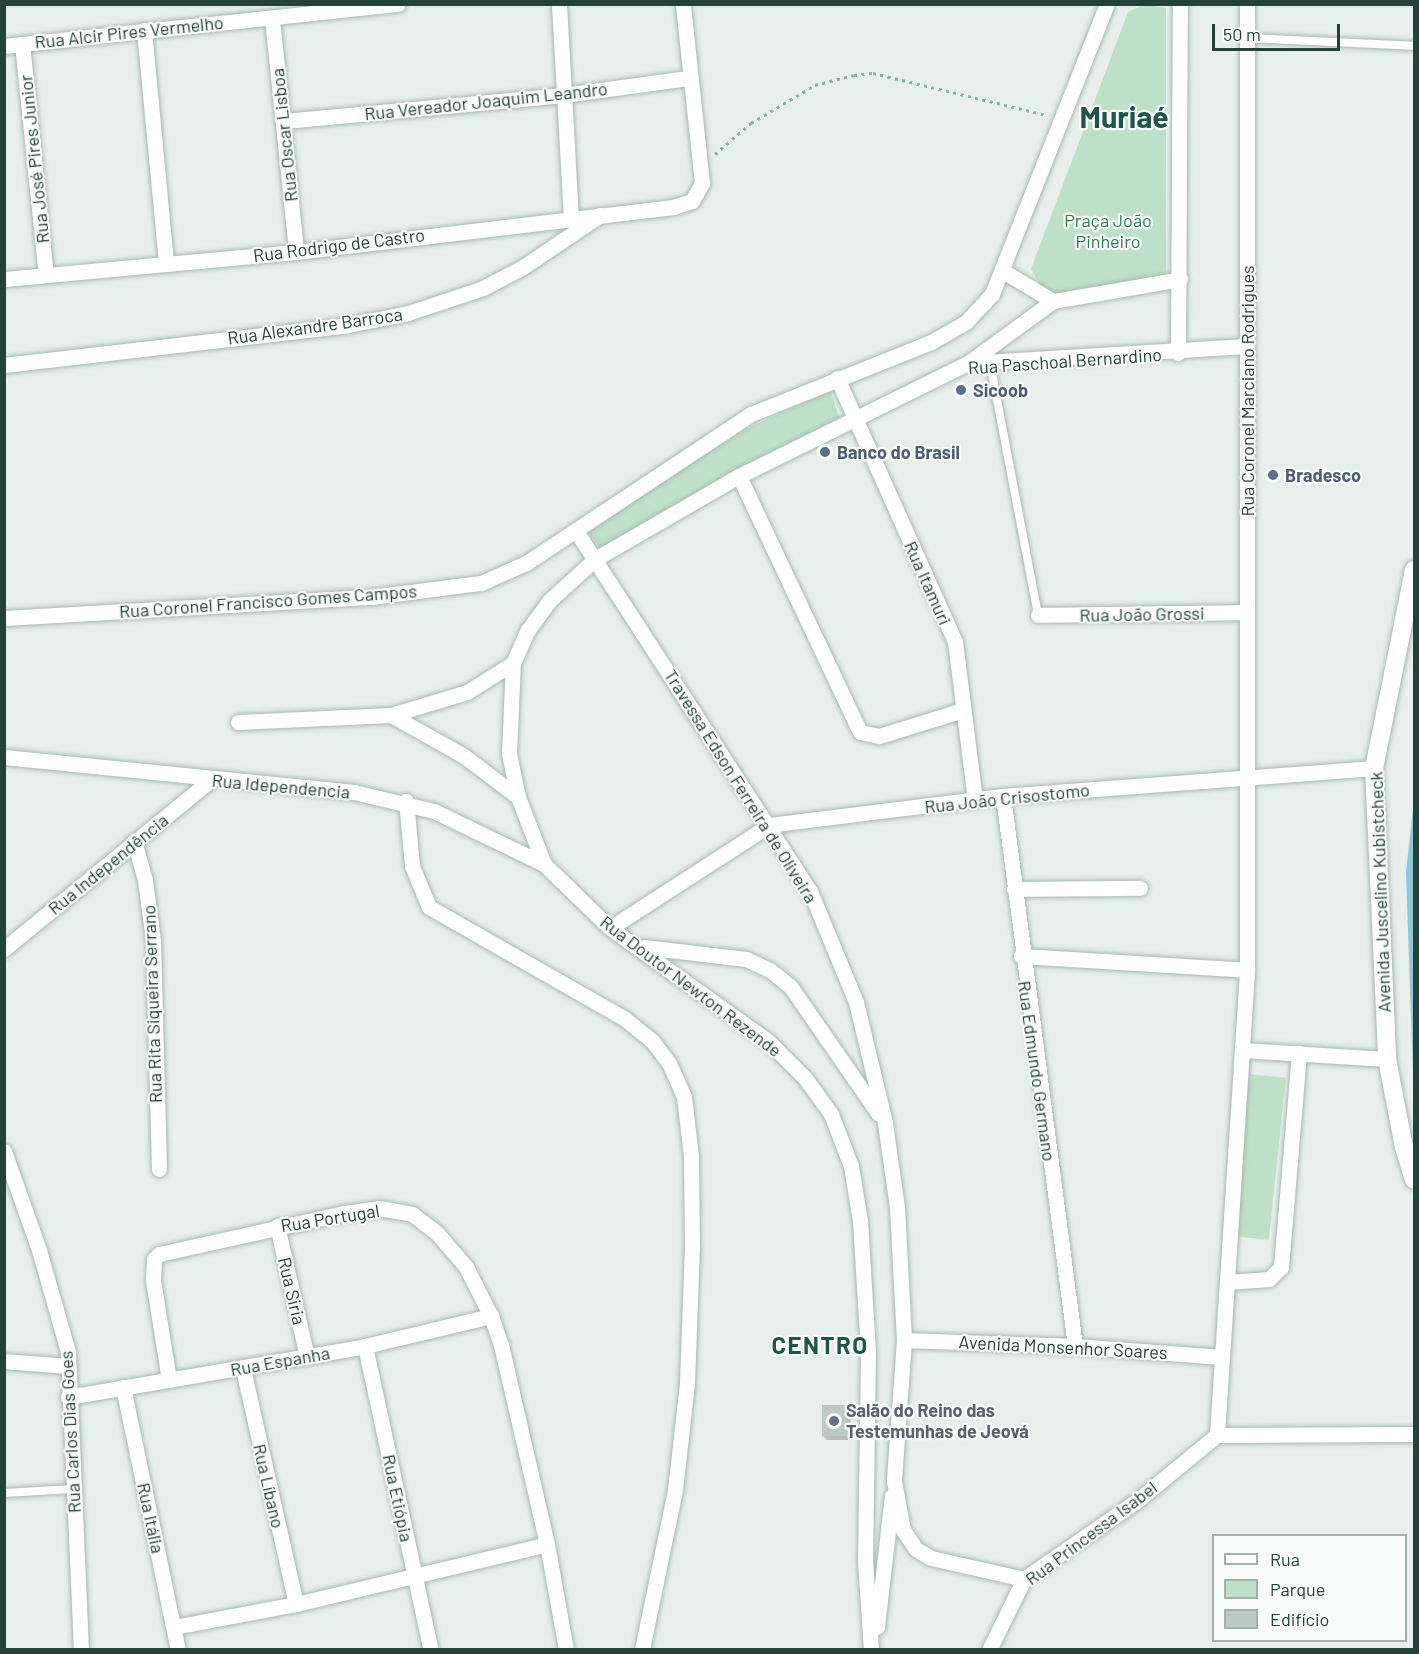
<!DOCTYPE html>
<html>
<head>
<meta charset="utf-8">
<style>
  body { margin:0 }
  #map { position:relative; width:1419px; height:1654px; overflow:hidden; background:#e6efeb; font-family:Barlow,sans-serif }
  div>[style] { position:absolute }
  .green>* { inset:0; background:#bfe0c8; transform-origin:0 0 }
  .water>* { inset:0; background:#8ec9d4 }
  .shadow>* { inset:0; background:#0003 }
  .building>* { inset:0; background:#bbcac4; transform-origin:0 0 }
  .path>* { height:3px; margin-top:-1.5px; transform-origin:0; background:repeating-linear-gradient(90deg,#86b3a5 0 3px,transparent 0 7.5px) }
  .roads { filter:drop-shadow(0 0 2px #a8b8b2) drop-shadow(0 0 2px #a8b8b2) }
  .service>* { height:8px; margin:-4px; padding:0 4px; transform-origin:4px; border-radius:4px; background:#fff }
  .minor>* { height:15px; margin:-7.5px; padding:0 7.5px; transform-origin:7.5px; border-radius:7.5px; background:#fff }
  .tertiary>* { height:18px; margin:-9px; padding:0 9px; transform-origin:9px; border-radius:9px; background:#fff }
  .dots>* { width:16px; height:16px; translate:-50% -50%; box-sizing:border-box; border:3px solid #f7fbf9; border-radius:50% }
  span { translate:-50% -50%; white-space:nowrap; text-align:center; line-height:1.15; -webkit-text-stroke:4.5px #f7fbf9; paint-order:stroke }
  .street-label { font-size:18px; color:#24423a }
  .park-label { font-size:18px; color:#2d7a4b }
  .service-label { font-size:18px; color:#4e5e75; font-weight:700 }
  .left { translate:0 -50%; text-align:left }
  .worship-label { font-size:18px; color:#5b616d; font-weight:700 }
  .district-label { font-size:24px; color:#1f5548; font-weight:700; letter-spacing:1.5px }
  .town-label { font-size:30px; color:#1f5548; font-weight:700 }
  .frame { position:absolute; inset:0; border:6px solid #24423a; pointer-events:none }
  .legend { position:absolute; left:1212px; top:1534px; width:195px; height:108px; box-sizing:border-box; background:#f7fbf9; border:2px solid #a3b1ad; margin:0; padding:8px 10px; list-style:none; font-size:18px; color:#24423a }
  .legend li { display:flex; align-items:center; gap:12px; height:30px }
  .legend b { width:30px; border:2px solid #a3b1ad }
  .scale { position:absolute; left:1212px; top:24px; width:128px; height:27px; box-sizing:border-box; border:3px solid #24423a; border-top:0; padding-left:8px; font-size:18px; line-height:21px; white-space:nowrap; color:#24423a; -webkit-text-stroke:4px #f7fbf9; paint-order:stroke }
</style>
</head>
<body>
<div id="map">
  <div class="green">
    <div style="clip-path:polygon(1144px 5px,1166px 8px,1166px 283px,1061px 294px,1044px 291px,1031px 269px,1128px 12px)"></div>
    <div style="clip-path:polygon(830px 391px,840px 419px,601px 550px,586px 529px,750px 427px)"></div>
    <div style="left:1249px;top:1074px;width:37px;height:163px;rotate:6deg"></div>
  </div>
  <div class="water">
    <div style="clip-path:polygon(1414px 800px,1414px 1103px,1406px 872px)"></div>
  </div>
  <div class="shadow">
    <div style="clip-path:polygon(846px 1407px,851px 1411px,850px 1440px,827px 1440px,823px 1436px)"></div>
  </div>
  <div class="building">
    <div style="left:847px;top:1405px;width:31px;height:25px;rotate:90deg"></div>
  </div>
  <div class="path">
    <div style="left:715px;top:154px;width:48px;rotate:-40.7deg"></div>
    <div style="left:751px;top:123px;width:74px;rotate:-30.7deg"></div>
    <div style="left:815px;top:85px;width:40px;rotate:-14.4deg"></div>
    <div style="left:854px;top:75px;width:19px;rotate:-6deg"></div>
    <div style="left:873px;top:73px;width:179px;rotate:13.6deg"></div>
  </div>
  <div class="roads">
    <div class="service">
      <div style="left:1247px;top:38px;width:167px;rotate:2.7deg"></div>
      <div style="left:990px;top:363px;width:257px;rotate:79.2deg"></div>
      <div style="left:4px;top:1493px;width:69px;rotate:-3.3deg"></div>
    </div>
    <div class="minor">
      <div style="left:559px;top:4px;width:213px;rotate:86.8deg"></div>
      <div style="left:272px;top:18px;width:235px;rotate:84.1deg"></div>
      <div style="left:144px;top:30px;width:235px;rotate:84.6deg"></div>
      <div style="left:22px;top:44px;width:232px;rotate:84.1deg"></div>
      <div style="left:4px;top:46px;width:396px;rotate:-6.1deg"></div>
      <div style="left:284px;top:121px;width:281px;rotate:-5.3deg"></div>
      <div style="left:564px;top:95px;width:125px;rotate:-7.8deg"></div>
      <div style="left:1003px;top:271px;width:58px;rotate:31deg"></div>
      <div style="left:4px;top:279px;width:293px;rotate:-5.3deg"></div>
      <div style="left:296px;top:252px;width:380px;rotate:-6.8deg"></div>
      <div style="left:673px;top:207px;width:20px;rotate:-18deg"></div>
      <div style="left:692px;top:201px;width:21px;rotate:-61deg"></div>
      <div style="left:702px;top:183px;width:180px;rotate:-96.1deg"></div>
      <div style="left:1178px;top:353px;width:349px;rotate:-89.7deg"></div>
      <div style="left:968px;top:363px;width:105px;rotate:-36.1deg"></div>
      <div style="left:1053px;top:301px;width:129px;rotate:-9.8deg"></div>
      <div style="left:4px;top:365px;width:346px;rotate:-6.6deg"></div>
      <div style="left:348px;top:325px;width:61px;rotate:-11.3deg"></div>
      <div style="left:408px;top:313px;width:79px;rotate:-18.4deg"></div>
      <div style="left:483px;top:288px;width:45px;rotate:-27.7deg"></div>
      <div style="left:523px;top:267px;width:93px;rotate:-34deg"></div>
      <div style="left:837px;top:378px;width:289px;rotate:65.9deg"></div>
      <div style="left:955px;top:642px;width:159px;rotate:82.8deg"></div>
      <div style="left:739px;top:476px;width:283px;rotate:64.7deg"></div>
      <div style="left:860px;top:732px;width:19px;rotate:12deg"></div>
      <div style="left:879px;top:736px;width:88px;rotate:-17.2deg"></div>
      <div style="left:576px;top:531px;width:429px;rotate:57deg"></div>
      <div style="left:810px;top:891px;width:120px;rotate:67.5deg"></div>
      <div style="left:856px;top:1002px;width:124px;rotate:76.5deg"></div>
      <div style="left:885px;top:1123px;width:85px;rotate:81.9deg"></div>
      <div style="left:897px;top:1207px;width:133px;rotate:87deg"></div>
      <div style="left:904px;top:1340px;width:141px;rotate:94.1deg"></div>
      <div style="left:894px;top:1481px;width:50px;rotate:79.6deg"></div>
      <div style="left:903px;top:1530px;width:23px;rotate:56deg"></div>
      <div style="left:916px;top:1549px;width:17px;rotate:31deg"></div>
      <div style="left:931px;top:1558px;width:95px;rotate:12.7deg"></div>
      <div style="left:1038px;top:615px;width:208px;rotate:-0.8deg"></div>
      <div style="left:4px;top:618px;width:368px;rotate:-3.3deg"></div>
      <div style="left:371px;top:597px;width:111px;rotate:-7.3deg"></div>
      <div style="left:481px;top:583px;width:49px;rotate:-24deg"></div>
      <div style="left:526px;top:563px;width:270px;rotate:-33.5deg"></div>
      <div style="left:751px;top:414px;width:194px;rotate:-21.8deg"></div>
      <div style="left:931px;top:342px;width:40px;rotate:-29.7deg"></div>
      <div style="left:966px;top:322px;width:38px;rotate:-47deg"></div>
      <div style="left:992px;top:294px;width:312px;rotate:-68.4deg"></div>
      <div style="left:391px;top:715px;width:84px;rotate:29.3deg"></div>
      <div style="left:464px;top:756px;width:68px;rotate:37.2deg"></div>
      <div style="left:238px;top:722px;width:153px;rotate:-2.6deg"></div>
      <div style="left:391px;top:715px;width:79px;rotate:-16.8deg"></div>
      <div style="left:467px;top:692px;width:54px;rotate:-32.2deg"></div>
      <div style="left:4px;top:757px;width:352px;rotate:5.7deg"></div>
      <div style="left:354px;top:792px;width:82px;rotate:13.4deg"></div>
      <div style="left:434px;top:811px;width:122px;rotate:25.7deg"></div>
      <div style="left:544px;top:864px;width:92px;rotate:44.1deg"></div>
      <div style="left:610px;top:928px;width:194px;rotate:35.6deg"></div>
      <div style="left:768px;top:1041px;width:52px;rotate:45deg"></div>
      <div style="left:805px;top:1078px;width:44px;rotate:54.2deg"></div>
      <div style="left:831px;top:1114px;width:56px;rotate:69deg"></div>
      <div style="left:851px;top:1166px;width:56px;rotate:80.7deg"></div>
      <div style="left:860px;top:1221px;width:130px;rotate:86.5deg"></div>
      <div style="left:868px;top:1351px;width:209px;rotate:90.8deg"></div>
      <div style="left:865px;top:1560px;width:90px;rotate:86.2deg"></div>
      <div style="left:1003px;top:796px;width:555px;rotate:82.54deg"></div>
      <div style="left:406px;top:801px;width:65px;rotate:84.7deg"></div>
      <div style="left:412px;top:866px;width:44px;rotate:67.5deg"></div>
      <div style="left:429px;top:907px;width:226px;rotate:29.7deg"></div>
      <div style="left:625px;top:1019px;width:36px;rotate:39deg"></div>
      <div style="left:653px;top:1042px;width:26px;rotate:53deg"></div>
      <div style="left:669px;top:1063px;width:37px;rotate:66deg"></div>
      <div style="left:684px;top:1097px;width:59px;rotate:83.2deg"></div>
      <div style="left:691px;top:1156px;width:90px;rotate:89.4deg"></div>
      <div style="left:692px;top:1246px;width:137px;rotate:92.1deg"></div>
      <div style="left:687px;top:1383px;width:108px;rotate:96.4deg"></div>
      <div style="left:675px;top:1490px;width:163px;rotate:101.7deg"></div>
      <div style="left:134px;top:841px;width:41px;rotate:74.2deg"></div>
      <div style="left:145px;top:880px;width:61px;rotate:82.4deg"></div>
      <div style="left:153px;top:940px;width:229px;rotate:88.5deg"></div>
      <div style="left:544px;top:864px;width:72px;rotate:-111.2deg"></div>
      <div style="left:518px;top:797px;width:45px;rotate:-101.6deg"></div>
      <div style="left:509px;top:753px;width:90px;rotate:-87.5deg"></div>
      <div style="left:513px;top:663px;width:36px;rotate:-66deg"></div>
      <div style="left:528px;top:630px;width:37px;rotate:-54deg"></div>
      <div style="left:550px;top:600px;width:61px;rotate:-42.3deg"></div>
      <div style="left:595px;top:559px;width:166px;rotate:-30deg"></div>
      <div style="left:739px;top:476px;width:255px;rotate:-26.3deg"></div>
      <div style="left:968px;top:363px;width:279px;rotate:-3.5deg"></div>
      <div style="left:1014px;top:889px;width:126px;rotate:-0.5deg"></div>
      <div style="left:610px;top:928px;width:189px;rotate:-32.9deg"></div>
      <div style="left:769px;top:825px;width:236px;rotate:-7.1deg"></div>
      <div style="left:1003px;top:796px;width:372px;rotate:-4.3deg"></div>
      <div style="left:644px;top:947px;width:103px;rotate:6.7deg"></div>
      <div style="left:746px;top:959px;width:26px;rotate:25deg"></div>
      <div style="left:770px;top:970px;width:26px;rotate:39deg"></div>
      <div style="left:790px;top:986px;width:155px;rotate:55.3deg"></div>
      <div style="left:4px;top:949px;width:269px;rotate:-39.3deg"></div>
      <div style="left:1021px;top:956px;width:226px;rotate:3.5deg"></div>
      <div style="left:1242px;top:1050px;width:145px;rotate:3.6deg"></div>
      <div style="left:4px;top:1151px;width:105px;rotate:70.5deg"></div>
      <div style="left:39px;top:1250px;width:106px;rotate:74.1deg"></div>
      <div style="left:68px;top:1352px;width:298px;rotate:87.5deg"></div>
      <div style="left:277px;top:1226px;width:134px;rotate:77.1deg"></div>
      <div style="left:1228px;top:1282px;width:41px;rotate:-4.2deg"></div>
      <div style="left:1269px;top:1279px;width:17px;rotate:-45deg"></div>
      <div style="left:1281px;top:1267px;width:215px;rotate:-85.2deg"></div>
      <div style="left:904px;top:1340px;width:171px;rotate:2deg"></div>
      <div style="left:1075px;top:1346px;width:147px;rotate:4.3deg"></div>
      <div style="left:365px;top:1346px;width:311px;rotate:77.8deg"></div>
      <div style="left:4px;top:1361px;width:63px;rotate:4.5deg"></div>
      <div style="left:243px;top:1369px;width:241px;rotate:77.3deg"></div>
      <div style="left:169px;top:1380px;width:101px;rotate:-99.1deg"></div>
      <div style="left:153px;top:1280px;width:21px;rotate:-87deg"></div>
      <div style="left:154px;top:1259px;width:7px;rotate:-45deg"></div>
      <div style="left:159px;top:1254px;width:189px;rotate:-12.5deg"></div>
      <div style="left:344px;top:1213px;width:35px;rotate:-8deg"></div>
      <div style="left:379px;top:1208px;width:34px;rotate:10deg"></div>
      <div style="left:412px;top:1214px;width:31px;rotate:37deg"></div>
      <div style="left:437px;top:1233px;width:45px;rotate:49.5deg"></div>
      <div style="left:466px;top:1267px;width:55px;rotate:63deg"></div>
      <div style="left:491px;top:1316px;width:31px;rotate:71deg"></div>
      <div style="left:501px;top:1345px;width:204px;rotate:77deg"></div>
      <div style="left:547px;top:1544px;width:108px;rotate:79.8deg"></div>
      <div style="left:123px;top:1387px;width:269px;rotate:78.2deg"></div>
      <div style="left:68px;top:1397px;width:301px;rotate:-9.7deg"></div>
      <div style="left:365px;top:1346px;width:130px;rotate:-13.4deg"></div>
      <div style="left:1217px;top:1435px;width:466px;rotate:-86.3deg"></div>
      <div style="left:1247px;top:970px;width:966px;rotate:-90deg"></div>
      <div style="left:1217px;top:1435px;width:197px;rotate:-0.3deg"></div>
      <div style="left:174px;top:1627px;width:124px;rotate:-10.7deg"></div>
      <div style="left:296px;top:1604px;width:258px;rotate:-13.4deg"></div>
      <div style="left:877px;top:1627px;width:132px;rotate:-83.5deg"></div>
      <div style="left:989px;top:1650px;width:79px;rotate:-63.8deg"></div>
      <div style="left:1024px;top:1579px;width:140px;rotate:-34.8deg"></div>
      <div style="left:1139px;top:1499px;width:101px;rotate:-39.4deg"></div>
    </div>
    <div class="tertiary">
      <div style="left:1414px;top:570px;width:202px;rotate:101.4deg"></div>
      <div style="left:1374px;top:768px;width:291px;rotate:87.4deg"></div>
      <div style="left:1387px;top:1059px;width:90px;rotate:79.1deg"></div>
      <div style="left:1404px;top:1147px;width:34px;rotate:73deg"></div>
    </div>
  </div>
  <div class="dots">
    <div style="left:961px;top:390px;background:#5c6f8a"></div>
    <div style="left:825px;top:452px;background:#5c6f8a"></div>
    <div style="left:1273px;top:475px;background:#5c6f8a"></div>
    <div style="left:834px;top:1421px;background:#6b7280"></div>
  </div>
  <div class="street-label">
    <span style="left:129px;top:32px;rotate:-6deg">Rua Alcir Pires Vermelho</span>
    <span style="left:486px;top:101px;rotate:-6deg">Rua Vereador Joaquim Leandro</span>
    <span style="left:284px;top:135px;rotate:-96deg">Rua Oscar Lisboa</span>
    <span style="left:34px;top:159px;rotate:-96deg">Rua José Pires Junior</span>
    <span style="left:339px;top:245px;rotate:-7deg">Rua Rodrigo de Castro</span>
    <span style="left:315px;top:326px;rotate:-8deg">Rua Alexandre Barroca</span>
    <span style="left:1065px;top:361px;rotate:-4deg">Rua Paschoal Bernardino</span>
    <span style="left:1247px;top:391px;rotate:-90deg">Rua Coronel Marciano Rodrigues</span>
    <span style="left:928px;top:583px;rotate:66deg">Rua Itamuri</span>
    <span style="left:268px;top:601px;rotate:-4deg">Rua Coronel Francisco Gomes Campos</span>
    <span style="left:1142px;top:614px;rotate:-1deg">Rua João Grossi</span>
    <span style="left:281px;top:786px;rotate:5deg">Rua Idependencia</span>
    <span style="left:741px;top:786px;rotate:58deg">Travessa Edson Ferreira de Oliveira</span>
    <span style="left:1007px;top:798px;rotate:-6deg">Rua João Crisostomo</span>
    <span style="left:108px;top:864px;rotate:-39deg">Rua Independência</span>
    <span style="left:1380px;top:892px;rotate:-92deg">Avenida Juscelino Kubistcheck</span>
    <span style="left:691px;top:986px;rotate:37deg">Rua Doutor Newton Rezende</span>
    <span style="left:152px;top:1004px;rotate:-92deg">Rua Rita Siqueira Serrano</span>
    <span style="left:1037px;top:1071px;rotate:82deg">Rua Edmundo Germano</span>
    <span style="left:330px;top:1218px;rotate:-9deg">Rua Portugal</span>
    <span style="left:292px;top:1291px;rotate:77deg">Rua Siria</span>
    <span style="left:1063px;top:1347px;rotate:3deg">Avenida Monsenhor Soares</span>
    <span style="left:280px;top:1361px;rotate:-10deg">Rua Espanha</span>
    <span style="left:70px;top:1432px;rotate:-93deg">Rua Carlos Dias Goes</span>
    <span style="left:269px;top:1486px;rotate:77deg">Rua Líbano</span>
    <span style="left:398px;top:1498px;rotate:78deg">Rua Etiópia</span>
    <span style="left:151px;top:1518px;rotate:78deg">Rua Itália</span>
    <span style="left:1091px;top:1533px;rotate:-37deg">Rua Princessa Isabel</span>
  </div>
  <div class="park-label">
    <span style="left:1108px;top:231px">Praça João<br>Pinheiro</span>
  </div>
  <div class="service-label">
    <span class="left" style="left:973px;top:390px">Sicoob</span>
    <span class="left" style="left:837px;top:452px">Banco do Brasil</span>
    <span class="left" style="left:1285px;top:475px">Bradesco</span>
  </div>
  <div class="worship-label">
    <span class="left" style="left:846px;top:1421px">Salão do Reino das<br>Testemunhas de Jeová</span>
  </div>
  <div class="district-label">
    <span style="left:820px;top:1345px">CENTRO</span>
  </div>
  <div class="town-label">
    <span style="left:1124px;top:116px">Muriaé</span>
  </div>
  <div class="frame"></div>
  <ul class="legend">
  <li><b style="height:8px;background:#fff"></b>Rua</li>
  <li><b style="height:16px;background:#bfe0c8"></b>Parque</li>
  <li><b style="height:16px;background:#bbcac4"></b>Edifício</li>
  </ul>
  <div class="scale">50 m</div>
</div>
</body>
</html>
